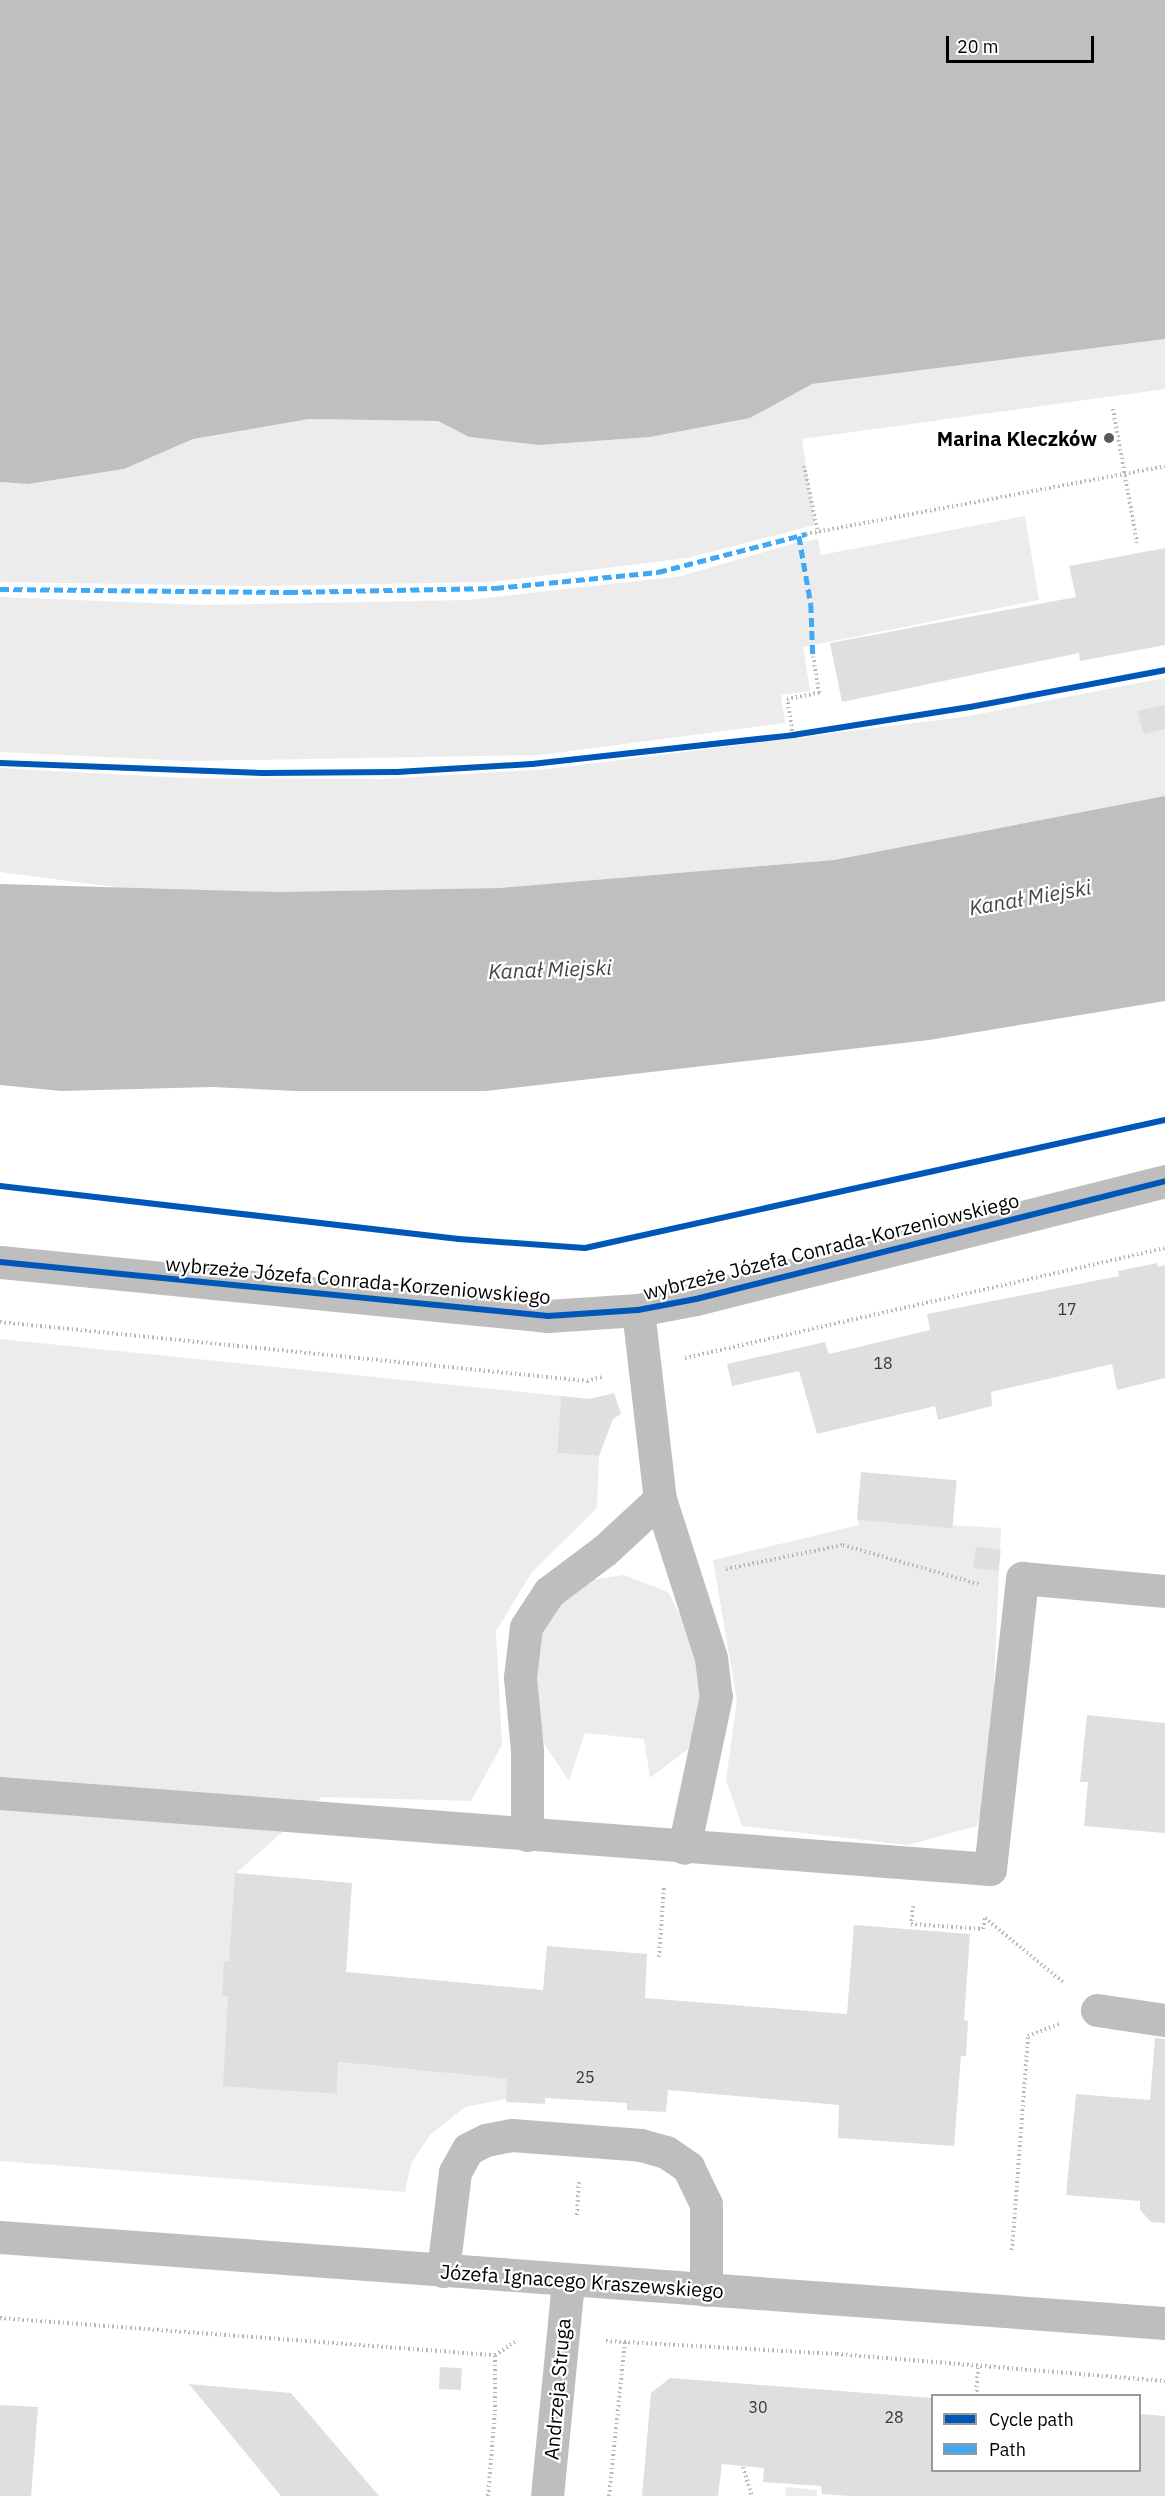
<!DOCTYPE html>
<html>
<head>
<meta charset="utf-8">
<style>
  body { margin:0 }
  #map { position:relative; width:1165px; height:2496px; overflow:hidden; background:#fff; font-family:"IBM Plex Sans",sans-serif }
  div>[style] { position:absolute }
  .green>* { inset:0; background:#ececec }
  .water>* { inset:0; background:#bfbfbf }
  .building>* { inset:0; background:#dfdfdf; transform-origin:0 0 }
  .path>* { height:4px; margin-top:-2px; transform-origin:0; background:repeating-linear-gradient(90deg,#b9b9b9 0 1.5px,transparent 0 4.5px) }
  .minor>* { height:33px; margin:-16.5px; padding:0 16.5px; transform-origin:16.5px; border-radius:16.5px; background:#bebebe }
  .quiet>* { height:4.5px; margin-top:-2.25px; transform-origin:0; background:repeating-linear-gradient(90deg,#3fa9f5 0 9px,transparent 0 13.5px) }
  .cycleway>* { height:6px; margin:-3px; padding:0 3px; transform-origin:3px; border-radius:3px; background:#0057b8 }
  .dots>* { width:16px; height:16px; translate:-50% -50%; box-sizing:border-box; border:3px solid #fff; border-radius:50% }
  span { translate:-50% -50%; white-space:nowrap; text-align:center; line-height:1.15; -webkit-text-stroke:4.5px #fff; paint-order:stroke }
  .number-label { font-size:16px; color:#383838 }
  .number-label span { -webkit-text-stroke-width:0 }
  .poi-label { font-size:20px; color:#000; font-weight:700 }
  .right { translate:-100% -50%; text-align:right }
  .street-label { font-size:20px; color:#000 }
  .water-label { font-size:21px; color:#444; font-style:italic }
  .legend { position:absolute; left:931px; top:2394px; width:210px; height:78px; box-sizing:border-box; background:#fff; border:2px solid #999; margin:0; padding:8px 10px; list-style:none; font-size:18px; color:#000 }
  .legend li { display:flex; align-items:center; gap:12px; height:30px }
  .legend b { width:30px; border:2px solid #999 }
  .scale { position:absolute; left:946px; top:36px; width:148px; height:27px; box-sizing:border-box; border:3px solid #000; border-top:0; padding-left:8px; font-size:18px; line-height:21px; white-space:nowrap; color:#000; -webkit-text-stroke:4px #fff; paint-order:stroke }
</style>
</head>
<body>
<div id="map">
  <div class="green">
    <div style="clip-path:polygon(1165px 339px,1165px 389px,802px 439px,815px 525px,688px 558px,491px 582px,254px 586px,0 582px,0 482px,28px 484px,124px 469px,193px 439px,309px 419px,438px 421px,469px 437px,539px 445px,650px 437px,750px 418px,812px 384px)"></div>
    <div style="clip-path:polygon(1025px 516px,1039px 600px,803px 647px,810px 691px,781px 695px,785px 723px,540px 755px,189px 761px,0 752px,0 597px,204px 605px,469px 600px,681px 576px,795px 543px,818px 539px,821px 555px)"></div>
    <div style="clip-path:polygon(1165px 678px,1165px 796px,834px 860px,499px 888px,277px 892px,130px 889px,0 872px,0 768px,184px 778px,383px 779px,548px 769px,963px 717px)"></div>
    <div style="clip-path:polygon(0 1339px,561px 1396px,557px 1453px,599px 1456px,597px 1508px,532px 1572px,496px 1631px,502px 1745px,471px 1801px,322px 1797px,235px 1874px,318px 2093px,337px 2094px,338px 2062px,507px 2079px,506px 2099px,465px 2107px,430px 2135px,411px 2164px,405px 2192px,0 2161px)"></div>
    <div style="clip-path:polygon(858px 1520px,1001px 1528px,989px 1795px,977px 1826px,908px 1845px,742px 1826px,726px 1780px,737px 1701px,713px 1560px,859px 1525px)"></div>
    <div style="clip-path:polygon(624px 1575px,668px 1592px,695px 1644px,702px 1706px,687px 1750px,650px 1778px,644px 1739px,585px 1733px,569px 1781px,543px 1742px,534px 1692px,535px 1641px,551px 1607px,584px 1581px)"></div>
    <div style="clip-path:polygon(786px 2487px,817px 2490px,817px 2496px,785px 2496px)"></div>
  </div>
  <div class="water">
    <div style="clip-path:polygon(0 0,1165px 0,1165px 339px,812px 384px,750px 418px,650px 437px,539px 445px,469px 437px,438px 421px,309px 419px,193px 439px,124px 469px,28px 484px,0 482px)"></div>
    <div style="clip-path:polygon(1165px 796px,1165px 1001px,929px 1040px,486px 1091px,295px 1091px,212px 1087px,61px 1091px,0 1085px,0 884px,277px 892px,499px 888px,834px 860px)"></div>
  </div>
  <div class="building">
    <div style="clip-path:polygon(1165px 548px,1165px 645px,1080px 661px,1079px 653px,842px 702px,830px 643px,1076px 597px,1069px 566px)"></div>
    <div style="clip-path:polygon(1165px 705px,1165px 729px,1144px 734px,1137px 711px)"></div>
    <div style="clip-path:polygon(1157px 1263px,1158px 1267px,1165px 1265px,1165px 1378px,1117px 1390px,1112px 1364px,991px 1392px,992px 1406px,938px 1420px,935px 1406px,817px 1434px,799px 1371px,732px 1386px,727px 1364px,825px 1342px,829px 1354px,930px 1330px,927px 1314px,1119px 1276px,1118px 1271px)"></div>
    <div style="clip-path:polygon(614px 1393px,621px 1414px,613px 1419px,599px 1456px,557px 1453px,561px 1396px,590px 1399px)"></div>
    <div style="left:861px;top:1472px;width:96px;height:48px;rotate:5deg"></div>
    <div style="left:976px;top:1547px;width:25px;height:21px;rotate:7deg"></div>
    <div style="clip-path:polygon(1087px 1715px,1165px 1723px,1165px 1833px,1084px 1826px,1088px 1782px,1080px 1782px)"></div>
    <div style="clip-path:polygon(235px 1873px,352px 1883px,346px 1972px,543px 1990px,547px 1946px,647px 1954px,645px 1998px,847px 2014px,854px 1925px,970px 1934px,964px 2020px,968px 2021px,966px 2056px,961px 2056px,954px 2146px,838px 2138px,839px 2105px,668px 2090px,666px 2112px,627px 2110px,627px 2103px,545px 2098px,545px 2104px,506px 2102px,507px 2079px,338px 2062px,337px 2094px,223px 2086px,228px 1996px,222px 1996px,224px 1961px,229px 1961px)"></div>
    <div style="clip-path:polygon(1155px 2038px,1165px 2039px,1165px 2223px,1151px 2222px,1140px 2210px,1140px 2201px,1066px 2195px,1076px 2094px,1150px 2100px)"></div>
    <div style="left:440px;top:2367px;width:22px;height:22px;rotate:3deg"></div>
    <div style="clip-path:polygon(670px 2378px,932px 2398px,932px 2470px,1140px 2470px,1140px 2414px,1165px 2416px,1165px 2496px,849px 2496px,822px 2494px,821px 2486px,763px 2482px,764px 2468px,722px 2464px,718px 2496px,642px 2496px,651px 2393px)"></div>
    <div style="clip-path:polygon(189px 2384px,291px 2393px,379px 2496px,281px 2496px)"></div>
    <div style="clip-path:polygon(0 2405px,38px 2407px,31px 2496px,0 2496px)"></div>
  </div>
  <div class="path">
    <div style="left:1113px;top:409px;width:136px;rotate:79.8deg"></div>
    <div style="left:804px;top:466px;width:68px;rotate:78.2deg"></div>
    <div style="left:806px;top:534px;width:365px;rotate:-10.7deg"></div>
    <div style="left:793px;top:735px;width:36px;rotate:-99deg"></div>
    <div style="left:787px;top:699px;width:33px;rotate:-11deg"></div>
    <div style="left:819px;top:693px;width:37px;rotate:-99deg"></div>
    <div style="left:0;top:1322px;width:590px;rotate:5.74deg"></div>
    <div style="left:587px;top:1381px;width:16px;rotate:-15deg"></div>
    <div style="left:685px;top:1358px;width:492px;rotate:-12.9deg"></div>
    <div style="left:726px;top:1569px;width:119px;rotate:-11.6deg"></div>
    <div style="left:843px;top:1545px;width:141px;rotate:16.1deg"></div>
    <div style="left:913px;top:1906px;width:18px;rotate:96deg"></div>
    <div style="left:911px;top:1924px;width:72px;rotate:4deg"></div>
    <div style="left:983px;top:1929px;width:11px;rotate:-80deg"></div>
    <div style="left:985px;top:1918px;width:102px;rotate:39.4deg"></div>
    <div style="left:659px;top:1957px;width:71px;rotate:-86deg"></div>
    <div style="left:577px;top:2215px;width:33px;rotate:-87deg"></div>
    <div style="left:1012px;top:2250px;width:215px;rotate:-85.7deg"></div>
    <div style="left:1028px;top:2036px;width:33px;rotate:-21deg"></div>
    <div style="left:0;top:2318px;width:496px;rotate:4.3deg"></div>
    <div style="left:495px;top:2355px;width:27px;rotate:-33deg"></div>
    <div style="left:606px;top:2341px;width:231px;rotate:3.2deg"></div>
    <div style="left:837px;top:2354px;width:329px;rotate:4.7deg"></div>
    <div style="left:976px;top:2396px;width:31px;rotate:-86deg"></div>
    <div style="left:743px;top:2467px;width:30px;rotate:73deg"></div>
    <div style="left:488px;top:2496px;width:85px;rotate:-85.3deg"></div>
    <div style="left:495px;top:2411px;width:56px;rotate:-90deg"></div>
    <div style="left:609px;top:2496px;width:156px;rotate:-84.1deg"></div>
  </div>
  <div class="minor">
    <div style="left:0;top:1262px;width:551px;rotate:5.63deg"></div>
    <div style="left:548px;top:1316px;width:90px;rotate:-3.8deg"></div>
    <div style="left:638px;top:1310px;width:59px;rotate:-10.7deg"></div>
    <div style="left:696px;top:1299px;width:484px;rotate:-14.1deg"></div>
    <div style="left:638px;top:1310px;width:190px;rotate:83.4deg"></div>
    <div style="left:660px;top:1499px;width:167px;rotate:72.2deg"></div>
    <div style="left:711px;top:1658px;width:38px;rotate:83deg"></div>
    <div style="left:716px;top:1696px;width:155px;rotate:101.9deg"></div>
    <div style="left:0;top:1793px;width:993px;rotate:4.39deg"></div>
    <div style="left:990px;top:1869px;width:293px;rotate:-83.7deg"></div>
    <div style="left:1022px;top:1578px;width:144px;rotate:5.2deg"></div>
    <div style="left:527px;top:1835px;width:85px;rotate:-90deg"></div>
    <div style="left:527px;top:1750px;width:73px;rotate:-95.5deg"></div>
    <div style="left:520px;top:1677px;width:50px;rotate:-83.2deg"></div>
    <div style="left:526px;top:1627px;width:42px;rotate:-56.7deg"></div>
    <div style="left:549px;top:1592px;width:70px;rotate:-36.9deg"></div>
    <div style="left:605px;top:1550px;width:75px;rotate:-42.8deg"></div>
    <div style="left:1097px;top:2010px;width:69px;rotate:8.4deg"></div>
    <div style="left:0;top:2237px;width:1168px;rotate:4.22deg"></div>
    <div style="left:443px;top:2271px;width:100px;rotate:-83.1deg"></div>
    <div style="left:455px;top:2172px;width:26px;rotate:-61deg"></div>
    <div style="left:468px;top:2149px;width:20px;rotate:-27deg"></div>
    <div style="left:486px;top:2140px;width:26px;rotate:-11deg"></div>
    <div style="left:512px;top:2135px;width:129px;rotate:4.4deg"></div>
    <div style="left:641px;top:2145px;width:26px;rotate:16deg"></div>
    <div style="left:666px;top:2152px;width:27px;rotate:34deg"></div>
    <div style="left:688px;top:2167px;width:41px;rotate:64.1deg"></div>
    <div style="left:706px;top:2204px;width:86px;rotate:90deg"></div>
    <div style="left:547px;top:2496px;width:216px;rotate:-84.4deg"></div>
  </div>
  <div class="quiet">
    <div style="left:799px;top:536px;width:69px;rotate:80deg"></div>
    <div style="left:811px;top:604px;width:52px;rotate:87.8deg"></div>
    <div style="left:0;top:589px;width:289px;rotate:0.6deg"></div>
    <div style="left:289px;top:592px;width:206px;rotate:-1.1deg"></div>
    <div style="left:495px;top:588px;width:164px;rotate:-5.6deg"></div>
    <div style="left:658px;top:572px;width:153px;rotate:-14.4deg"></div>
  </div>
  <div class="cycleway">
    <div style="left:0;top:763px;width:263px;rotate:2.2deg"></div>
    <div style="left:263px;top:773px;width:134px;rotate:-0.4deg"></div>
    <div style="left:397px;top:772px;width:135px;rotate:-3.4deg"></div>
    <div style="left:532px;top:764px;width:263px;rotate:-6.3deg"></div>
    <div style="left:793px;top:735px;width:179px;rotate:-9deg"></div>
    <div style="left:970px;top:707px;width:198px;rotate:-10.7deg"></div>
    <div style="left:0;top:1186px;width:462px;rotate:6.6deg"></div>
    <div style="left:459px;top:1239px;width:126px;rotate:4.1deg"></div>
    <div style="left:585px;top:1248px;width:594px;rotate:-12.45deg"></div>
    <div style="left:0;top:1262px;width:551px;rotate:5.63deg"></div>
    <div style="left:548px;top:1316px;width:90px;rotate:-3.8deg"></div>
    <div style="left:638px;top:1310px;width:59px;rotate:-10.7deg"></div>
    <div style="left:696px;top:1299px;width:484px;rotate:-14.1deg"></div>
  </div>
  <div class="dots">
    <div style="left:1109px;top:438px;background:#595959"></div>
  </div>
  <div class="number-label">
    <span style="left:1067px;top:1309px">17</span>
    <span style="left:883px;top:1363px">18</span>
    <span style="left:585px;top:2077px">25</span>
    <span style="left:758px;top:2407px">30</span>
    <span style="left:894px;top:2417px">28</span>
  </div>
  <div class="poi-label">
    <span class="right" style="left:1097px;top:438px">Marina Kleczków</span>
  </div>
  <div class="street-label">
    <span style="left:831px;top:1246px;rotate:-14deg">wybrzeże Józefa Conrada-Korzeniowskiego</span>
    <span style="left:358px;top:1280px;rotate:5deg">wybrzeże Józefa Conrada-Korzeniowskiego</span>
    <span style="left:582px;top:2281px;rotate:4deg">Józefa Ignacego Kraszewskiego</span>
    <span style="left:557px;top:2389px;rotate:-85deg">Andrzeja Struga</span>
  </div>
  <div class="water-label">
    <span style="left:1030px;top:897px;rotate:-10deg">Kanał Miejski</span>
    <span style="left:550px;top:969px;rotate:-2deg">Kanał Miejski</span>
  </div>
  <ul class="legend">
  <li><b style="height:8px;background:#0057b8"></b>Cycle path</li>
  <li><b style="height:8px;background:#3fa9f5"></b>Path</li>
  </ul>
  <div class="scale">20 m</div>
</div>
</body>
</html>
